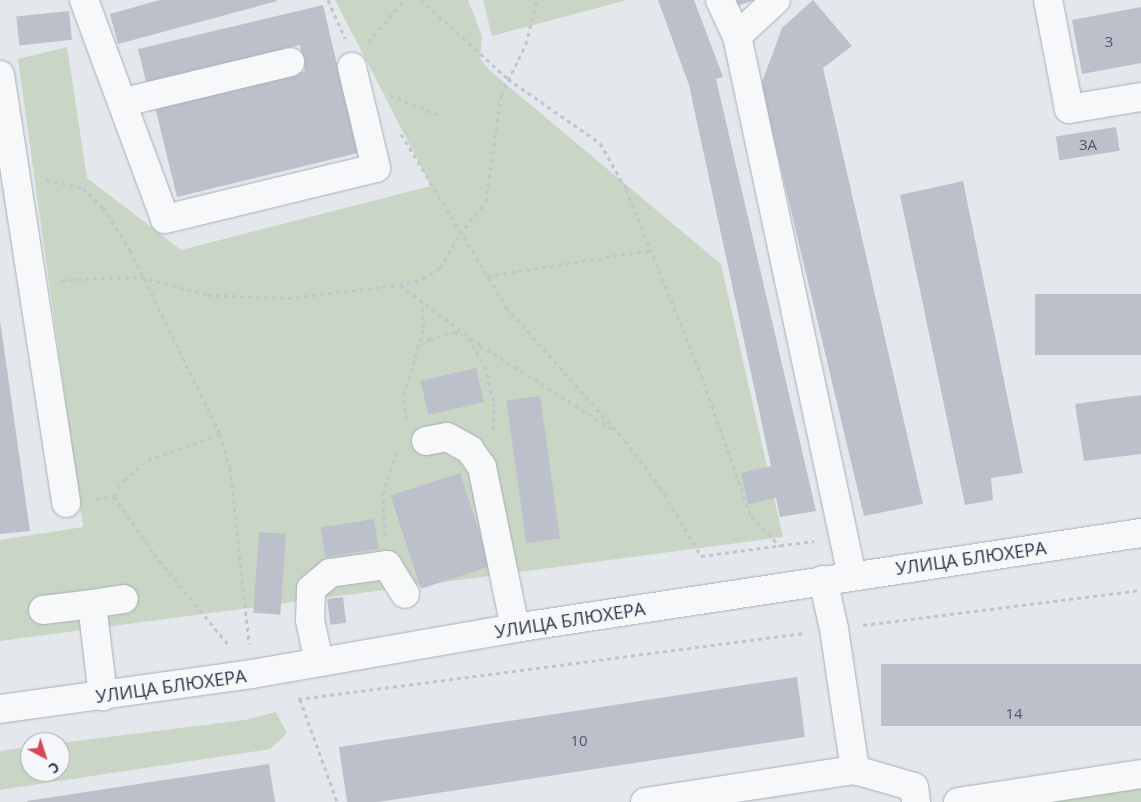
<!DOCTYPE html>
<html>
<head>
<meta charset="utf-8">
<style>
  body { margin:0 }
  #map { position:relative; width:1141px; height:802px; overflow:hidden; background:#e4e7ec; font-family:"Open Sans",sans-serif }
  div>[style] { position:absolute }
  .green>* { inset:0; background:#c9d6c5 }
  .building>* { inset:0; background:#bbc0ca; transform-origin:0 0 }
  .path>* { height:3px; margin-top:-1.5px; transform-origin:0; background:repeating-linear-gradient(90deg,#c2c5cb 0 4px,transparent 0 8px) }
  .roads { filter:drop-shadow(0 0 1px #a9aeb7) drop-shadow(0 0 1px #a9aeb7) }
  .minor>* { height:28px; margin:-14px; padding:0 14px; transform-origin:14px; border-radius:14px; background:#f7f8fa }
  span { translate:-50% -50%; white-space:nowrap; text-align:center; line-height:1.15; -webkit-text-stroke:4px #f4f6f9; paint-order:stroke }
  .number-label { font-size:15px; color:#4f5766 }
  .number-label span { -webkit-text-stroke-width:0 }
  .street-label { font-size:18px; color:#2b3445 }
  .north { position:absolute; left:20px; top:732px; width:50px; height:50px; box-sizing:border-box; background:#f4f6f9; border:1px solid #a4a8b1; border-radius:50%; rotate:140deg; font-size:14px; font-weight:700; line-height:20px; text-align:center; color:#2b3445 }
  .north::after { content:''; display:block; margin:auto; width:18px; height:22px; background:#d1495b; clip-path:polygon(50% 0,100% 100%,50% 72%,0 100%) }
</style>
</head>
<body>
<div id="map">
  <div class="green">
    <div style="clip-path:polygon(335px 0,468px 0,482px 36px,480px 58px,489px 70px,721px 264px,783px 537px,0 641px,0 540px,83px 527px,18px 59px,67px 47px,87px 178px,181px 250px,431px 186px)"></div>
    <div style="clip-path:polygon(483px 0,627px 0,492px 36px)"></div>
    <div style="clip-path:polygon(276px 712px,287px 733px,270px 749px,0 790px,0 751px,30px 747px,30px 772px,60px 772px,60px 743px,245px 720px)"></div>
    <div style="clip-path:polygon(1141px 782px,1141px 802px,1000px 802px)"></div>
  </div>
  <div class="building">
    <div style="clip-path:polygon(160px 0,277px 0,277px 1px,118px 44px,110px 14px)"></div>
    <div style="clip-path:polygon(658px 0,694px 0,723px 77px,716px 79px,816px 511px,780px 517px,776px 498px,748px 504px,741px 473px,771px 466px,689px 85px)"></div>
    <div style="clip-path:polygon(732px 0,755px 0,734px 7px)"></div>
    <div style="clip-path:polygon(813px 0,852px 46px,823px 68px,923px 504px,864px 516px,761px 85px,782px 28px)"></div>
    <div style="clip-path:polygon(323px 5px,358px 153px,177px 197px,155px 107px,305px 71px,300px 45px,146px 82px,138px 49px)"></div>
    <div style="clip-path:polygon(1141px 7px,1141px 63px,1082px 74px,1072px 20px)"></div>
    <div style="left:69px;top:11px;width:29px;height:53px;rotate:84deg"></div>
    <div style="left:1116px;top:127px;width:24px;height:61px;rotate:81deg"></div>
    <div style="clip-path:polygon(963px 181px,1023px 473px,991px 478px,993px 500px,965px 505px,900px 195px)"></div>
    <div style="left:1141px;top:294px;width:61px;height:106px;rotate:90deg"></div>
    <div style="clip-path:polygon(0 320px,30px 531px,0 534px)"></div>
    <div style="left:476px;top:368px;width:35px;height:57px;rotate:77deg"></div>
    <div style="clip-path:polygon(1141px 395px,1141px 454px,1084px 461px,1075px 404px)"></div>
    <div style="left:540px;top:396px;width:144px;height:34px;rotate:82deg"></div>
    <div style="left:460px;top:473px;width:98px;height:73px;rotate:72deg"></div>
    <div style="left:374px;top:519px;width:30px;height:54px;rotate:81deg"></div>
    <div style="left:259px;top:532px;width:27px;height:81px;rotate:4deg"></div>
    <div style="left:343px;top:597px;width:26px;height:16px;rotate:83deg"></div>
    <div style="left:1141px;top:664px;width:62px;height:260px;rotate:90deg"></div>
    <div style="clip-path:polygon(797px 677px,805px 737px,378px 802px,347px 802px,339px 747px)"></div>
    <div style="clip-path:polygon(269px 764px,275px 802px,27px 802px,27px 801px)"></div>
  </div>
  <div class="path">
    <div style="left:328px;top:0;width:42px;rotate:65.9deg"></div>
    <div style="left:421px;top:0;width:118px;rotate:42.2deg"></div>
    <div style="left:508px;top:79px;width:112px;rotate:34.8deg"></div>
    <div style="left:600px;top:143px;width:53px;rotate:60.5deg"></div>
    <div style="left:626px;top:189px;width:201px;rotate:68deg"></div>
    <div style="left:701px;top:375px;width:150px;rotate:70.5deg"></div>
    <div style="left:751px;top:516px;width:42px;rotate:46deg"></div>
    <div style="left:368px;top:42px;width:55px;rotate:-49.4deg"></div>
    <div style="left:390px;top:95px;width:52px;rotate:22.6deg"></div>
    <div style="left:401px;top:134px;width:202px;rotate:58.7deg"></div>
    <div style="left:506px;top:307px;width:179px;rotate:48.4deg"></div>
    <div style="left:625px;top:441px;width:58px;rotate:52.7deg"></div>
    <div style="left:660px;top:487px;width:80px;rotate:59.3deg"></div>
    <div style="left:701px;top:556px;width:114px;rotate:-7.6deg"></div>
    <div style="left:46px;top:180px;width:38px;rotate:12deg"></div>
    <div style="left:83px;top:188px;width:28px;rotate:44deg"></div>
    <div style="left:103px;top:207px;width:51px;rotate:57.9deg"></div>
    <div style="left:130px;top:250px;width:205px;rotate:63.9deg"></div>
    <div style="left:220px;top:434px;width:35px;rotate:74deg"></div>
    <div style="left:230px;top:468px;width:177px;rotate:83.8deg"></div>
    <div style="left:487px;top:276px;width:166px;rotate:-9deg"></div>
    <div style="left:61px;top:280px;width:80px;rotate:-2.1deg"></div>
    <div style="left:141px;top:277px;width:69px;rotate:15deg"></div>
    <div style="left:208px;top:295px;width:80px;rotate:2.1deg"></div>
    <div style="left:288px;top:298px;width:112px;rotate:-6.7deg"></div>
    <div style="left:399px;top:285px;width:25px;rotate:-14deg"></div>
    <div style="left:423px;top:279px;width:20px;rotate:-33deg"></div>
    <div style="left:440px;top:268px;width:39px;rotate:-60deg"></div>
    <div style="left:460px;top:234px;width:41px;rotate:-50.9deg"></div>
    <div style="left:486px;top:202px;width:108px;rotate:-82deg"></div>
    <div style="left:501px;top:95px;width:57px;rotate:-63.9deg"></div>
    <div style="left:526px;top:44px;width:45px;rotate:-76deg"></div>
    <div style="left:400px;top:285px;width:100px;rotate:36.9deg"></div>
    <div style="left:480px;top:345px;width:159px;rotate:32.4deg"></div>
    <div style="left:468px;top:338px;width:33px;rotate:59deg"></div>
    <div style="left:485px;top:366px;width:37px;rotate:76deg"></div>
    <div style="left:494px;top:402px;width:29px;rotate:92deg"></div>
    <div style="left:420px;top:345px;width:11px;rotate:-34deg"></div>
    <div style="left:429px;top:339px;width:26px;rotate:-16deg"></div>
    <div style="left:454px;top:332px;width:9px;rotate:18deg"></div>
    <div style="left:406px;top:419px;width:24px;rotate:-95deg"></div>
    <div style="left:404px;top:395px;width:71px;rotate:-73.6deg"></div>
    <div style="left:424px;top:327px;width:25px;rotate:-95deg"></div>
    <div style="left:114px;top:496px;width:19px;rotate:-58deg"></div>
    <div style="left:124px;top:480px;width:31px;rotate:-40deg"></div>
    <div style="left:148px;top:460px;width:77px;rotate:-19.9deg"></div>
    <div style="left:96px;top:499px;width:18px;rotate:-9deg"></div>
    <div style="left:114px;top:496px;width:70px;rotate:55.4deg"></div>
    <div style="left:154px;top:554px;width:120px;rotate:50.7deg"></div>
    <div style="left:385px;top:535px;width:41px;rotate:-92.8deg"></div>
    <div style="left:383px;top:494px;width:45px;rotate:-72deg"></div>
    <div style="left:863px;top:625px;width:280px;rotate:-7.2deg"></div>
    <div style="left:298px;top:699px;width:511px;rotate:-7.42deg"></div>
    <div style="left:300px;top:699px;width:109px;rotate:70.2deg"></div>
  </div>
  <div class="roads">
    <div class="minor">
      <div style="left:84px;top:0;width:233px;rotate:69.7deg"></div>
      <div style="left:165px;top:219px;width:217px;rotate:-13.6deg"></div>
      <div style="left:376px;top:168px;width:104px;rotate:-103.4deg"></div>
      <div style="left:720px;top:0;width:40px;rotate:65deg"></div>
      <div style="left:737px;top:36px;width:552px;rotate:77.98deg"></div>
      <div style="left:1048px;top:0;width:111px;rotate:79.1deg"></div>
      <div style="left:1069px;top:109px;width:73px;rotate:-9.5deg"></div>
      <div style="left:737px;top:36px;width:53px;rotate:-42.7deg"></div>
      <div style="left:0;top:75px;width:433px;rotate:81.2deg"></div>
      <div style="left:124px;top:102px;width:171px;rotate:-13.5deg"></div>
      <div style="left:426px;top:441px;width:21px;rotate:-11deg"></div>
      <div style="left:447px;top:437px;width:26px;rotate:29deg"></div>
      <div style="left:470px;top:450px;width:21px;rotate:55deg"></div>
      <div style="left:482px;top:467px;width:164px;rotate:78.4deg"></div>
      <div style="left:823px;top:580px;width:50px;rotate:77.3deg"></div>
      <div style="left:834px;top:629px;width:143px;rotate:81.5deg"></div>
      <div style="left:92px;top:604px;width:32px;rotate:-9deg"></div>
      <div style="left:43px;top:610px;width:49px;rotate:-7deg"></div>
      <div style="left:92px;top:604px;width:93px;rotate:83.2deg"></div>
      <div style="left:319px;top:662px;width:43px;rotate:-102.1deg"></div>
      <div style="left:310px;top:620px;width:31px;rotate:-88deg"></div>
      <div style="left:311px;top:589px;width:25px;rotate:-40deg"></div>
      <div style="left:330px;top:573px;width:58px;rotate:-8deg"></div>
      <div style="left:387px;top:565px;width:34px;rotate:58deg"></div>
      <div style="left:0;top:709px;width:254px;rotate:-7.9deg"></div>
      <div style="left:252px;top:674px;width:267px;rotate:-9.9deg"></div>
      <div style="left:515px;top:628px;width:633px;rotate:-8.63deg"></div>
      <div style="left:645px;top:802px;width:212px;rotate:-8.7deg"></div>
      <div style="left:855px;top:770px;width:61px;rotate:16.1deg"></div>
      <div style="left:914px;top:787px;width:15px;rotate:82deg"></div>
      <div style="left:958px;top:802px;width:185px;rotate:-8.7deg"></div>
    </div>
  </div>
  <div class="number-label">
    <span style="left:1109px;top:42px">3</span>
    <span style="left:1088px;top:145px">3А</span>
    <span style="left:1014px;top:714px">14</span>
    <span style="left:579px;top:741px">10</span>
  </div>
  <div class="street-label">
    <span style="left:971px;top:558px;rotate:-8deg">УЛИЦА БЛЮХЕРА</span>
    <span style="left:570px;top:620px;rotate:-9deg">УЛИЦА БЛЮХЕРА</span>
    <span style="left:171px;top:686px;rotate:-8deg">УЛИЦА БЛЮХЕРА</span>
  </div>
  <div class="north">С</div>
</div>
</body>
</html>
